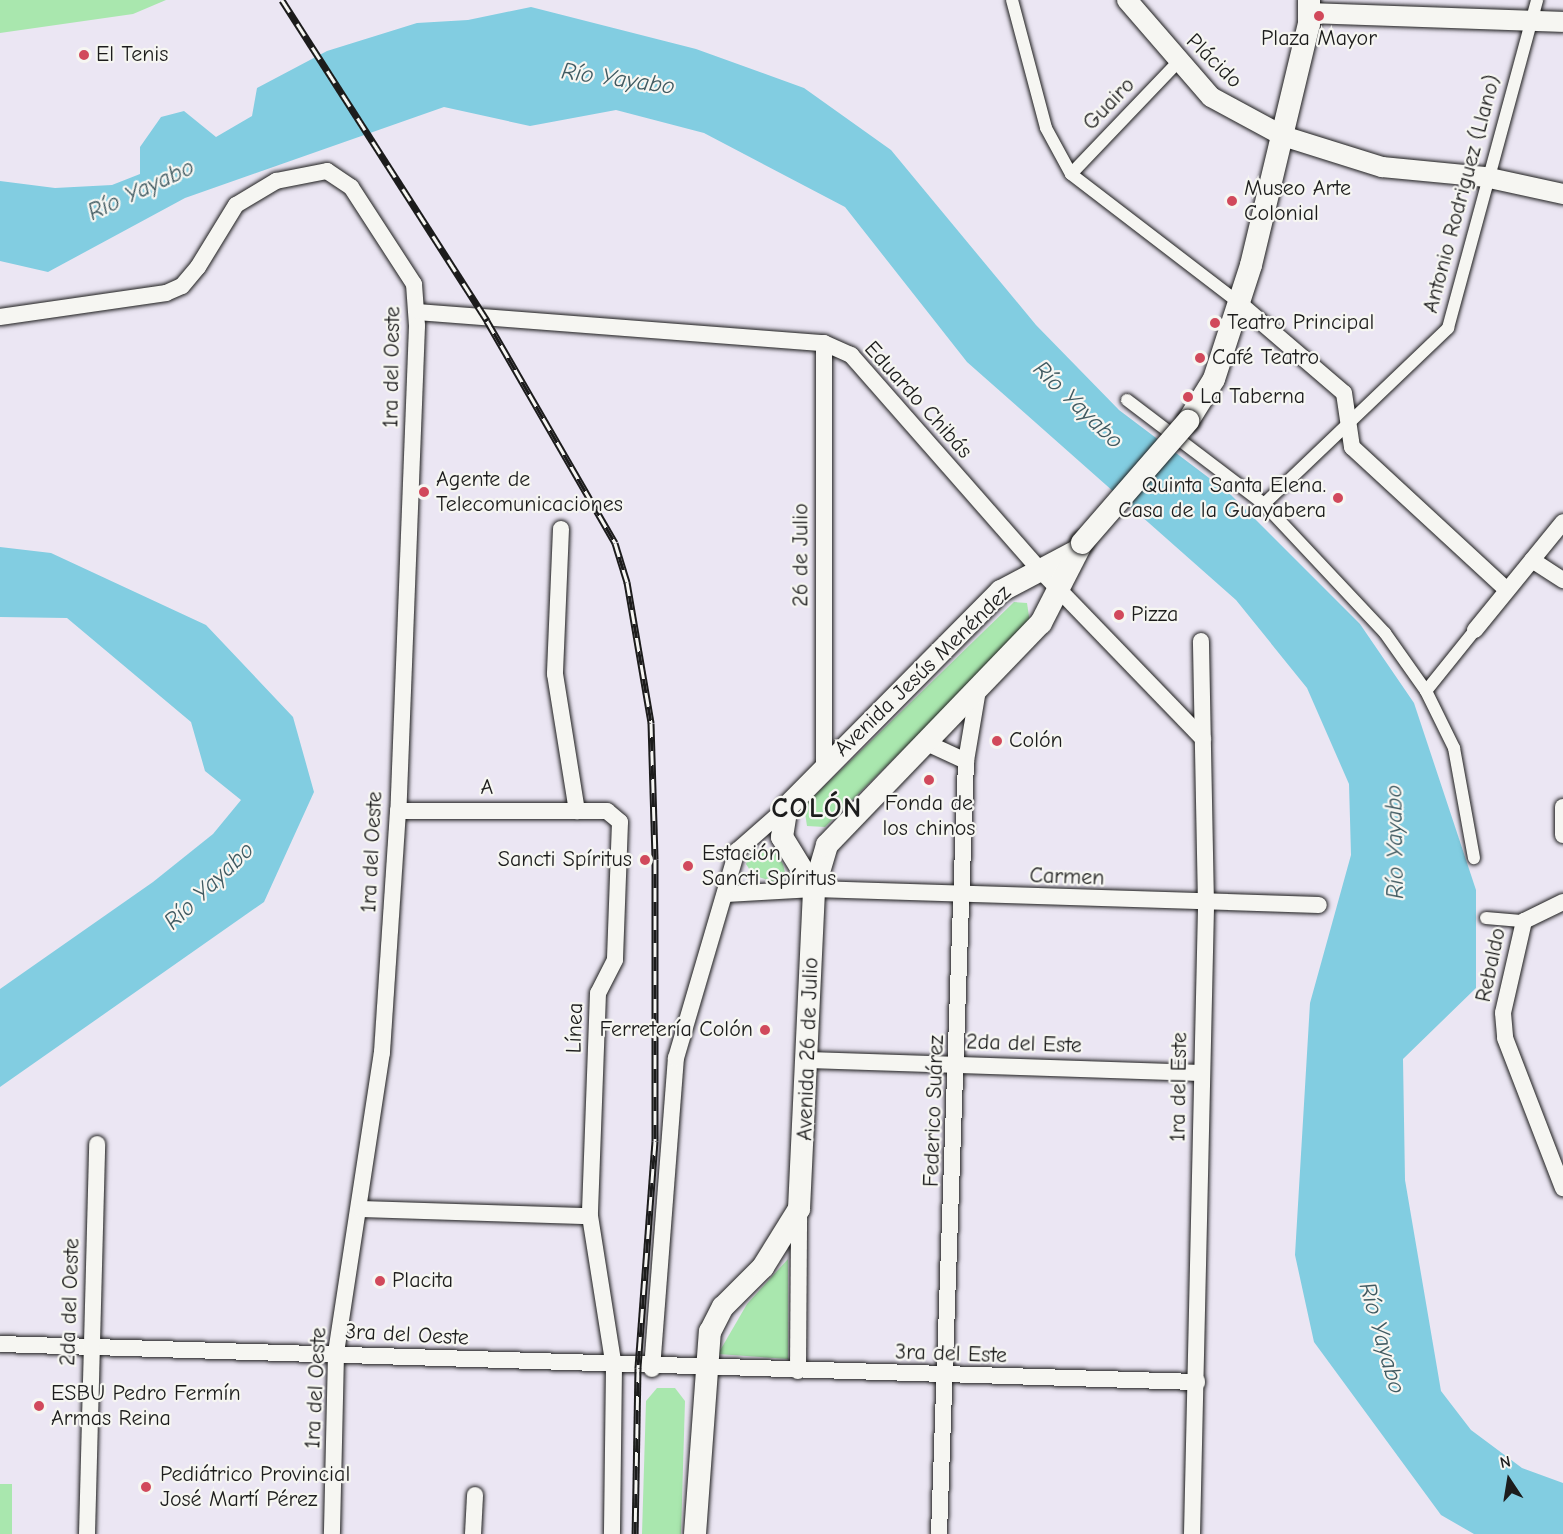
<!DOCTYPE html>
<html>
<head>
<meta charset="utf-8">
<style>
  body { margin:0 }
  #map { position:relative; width:1563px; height:1534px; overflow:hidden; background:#ebe6f3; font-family:"Comic Neue",sans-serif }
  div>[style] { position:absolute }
  .green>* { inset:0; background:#a9e7ae; transform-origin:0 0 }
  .water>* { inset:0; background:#82cde1 }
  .roads { filter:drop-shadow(0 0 2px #1c1c1c) drop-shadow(0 0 2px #1c1c1c) }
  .pedestrian>* { height:12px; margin:-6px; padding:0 6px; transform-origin:6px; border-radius:6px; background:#f6f6f2 }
  .minor>* { height:16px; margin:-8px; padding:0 8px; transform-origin:8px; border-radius:8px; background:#f6f6f2 }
  .tertiary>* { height:20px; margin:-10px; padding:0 10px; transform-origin:10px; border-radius:10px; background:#f6f6f2 }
  .secondary>* { height:22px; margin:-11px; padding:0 11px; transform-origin:11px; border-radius:11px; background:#f6f6f2 }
  .rail>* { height:7px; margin-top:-3.5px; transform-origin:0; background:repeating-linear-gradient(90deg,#f6f6f2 0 14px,#1c1c1c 0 28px); box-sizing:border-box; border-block:2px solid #1c1c1c }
  .bridges { filter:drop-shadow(0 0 2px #1c1c1c) drop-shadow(0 0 2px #1c1c1c) }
  .secondary-bridge>* { height:22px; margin:-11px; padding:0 11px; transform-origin:11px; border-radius:11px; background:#f6f6f2 }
  .dots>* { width:16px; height:16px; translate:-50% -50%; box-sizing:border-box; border:3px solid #f6f6f2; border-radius:50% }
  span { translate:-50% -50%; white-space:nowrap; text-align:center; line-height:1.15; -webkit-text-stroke:4.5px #f6f6f2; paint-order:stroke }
  .poi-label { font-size:22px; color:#1c1c1c }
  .left { translate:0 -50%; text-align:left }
  .right { translate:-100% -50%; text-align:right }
  .street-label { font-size:22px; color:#1c1c1c }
  .water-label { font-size:24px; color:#405a61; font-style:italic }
  .district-label { font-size:28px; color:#1c1c1c; font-weight:700; letter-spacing:1.5px }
  .north { position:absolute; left:1479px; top:1450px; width:60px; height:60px; -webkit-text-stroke:4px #f6f6f2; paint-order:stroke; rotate:348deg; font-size:16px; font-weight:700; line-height:24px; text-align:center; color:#1c1c1c }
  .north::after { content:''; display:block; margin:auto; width:21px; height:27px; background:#1c1c1c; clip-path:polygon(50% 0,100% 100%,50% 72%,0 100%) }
</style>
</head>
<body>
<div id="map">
  <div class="green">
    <div style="clip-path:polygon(0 0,166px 0,133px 14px,0 33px)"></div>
    <div style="clip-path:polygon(1014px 602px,1027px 603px,1030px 623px,825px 827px,807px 826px,804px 806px)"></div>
    <div style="clip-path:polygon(764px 848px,775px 851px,783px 864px,786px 877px,780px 884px,753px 875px,746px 864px,753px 850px)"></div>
    <div style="clip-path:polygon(788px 1259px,788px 1359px,718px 1354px,747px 1304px)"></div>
    <div style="clip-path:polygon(657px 1388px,675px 1388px,685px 1401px,681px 1534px,642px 1534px,646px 1401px)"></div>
    <div style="left:12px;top:1484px;width:50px;height:12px;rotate:90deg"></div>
  </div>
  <div class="water">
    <div style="clip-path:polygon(531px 7px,696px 49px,804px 88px,891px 150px,1036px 325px,1119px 410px,1229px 493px,1360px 624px,1414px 703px,1476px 890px,1476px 988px,1403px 1059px,1405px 1180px,1441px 1391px,1471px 1430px,1522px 1468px,1563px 1483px,1563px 1534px,1474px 1534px,1441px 1515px,1314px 1342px,1295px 1255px,1310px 1003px,1351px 855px,1349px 784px,1307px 688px,1236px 600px,967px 362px,845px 207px,704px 133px,616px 110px,530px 126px,444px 107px,185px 198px,48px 272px,0 261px,0 181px,55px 188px,112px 185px,140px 174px,140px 147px,161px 117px,184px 111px,216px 137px,252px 116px,257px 88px,327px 51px,417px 23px,468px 20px)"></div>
    <div style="clip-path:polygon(0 547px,51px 553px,206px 625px,293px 717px,314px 792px,264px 902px,0 1087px,0 989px,153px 882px,213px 834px,241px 800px,205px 771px,191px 722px,67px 618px,0 617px)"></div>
  </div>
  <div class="roads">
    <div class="pedestrian">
      <div style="left:1012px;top:0;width:132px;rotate:75.1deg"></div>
      <div style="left:1046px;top:128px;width:52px;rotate:61.5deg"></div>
      <div style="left:1071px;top:174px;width:212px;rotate:37.5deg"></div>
      <div style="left:1071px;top:174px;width:153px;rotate:-46.3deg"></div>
      <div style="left:1127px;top:400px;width:172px;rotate:37.2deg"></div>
      <div style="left:1264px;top:504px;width:177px;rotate:46.8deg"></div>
      <div style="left:1385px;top:633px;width:71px;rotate:54.7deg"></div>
      <div style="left:1426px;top:691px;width:64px;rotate:63.8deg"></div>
      <div style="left:1454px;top:748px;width:112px;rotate:79.7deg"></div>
      <div style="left:1264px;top:504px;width:255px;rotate:-43.7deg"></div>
      <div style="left:1448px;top:328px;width:340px;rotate:-74.8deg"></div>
      <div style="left:1426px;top:691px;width:78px;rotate:-51.2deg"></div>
      <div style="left:1486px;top:918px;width:38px;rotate:5deg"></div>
    </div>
    <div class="minor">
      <div style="left:1239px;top:303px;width:138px;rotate:40.6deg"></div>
      <div style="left:1344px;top:393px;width:55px;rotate:81.6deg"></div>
      <div style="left:1352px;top:447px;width:211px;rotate:42.7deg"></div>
      <div style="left:417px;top:312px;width:408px;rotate:4.4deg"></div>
      <div style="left:824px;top:343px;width:30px;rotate:24deg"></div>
      <div style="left:851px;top:355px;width:285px;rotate:48.7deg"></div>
      <div style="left:1039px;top:569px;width:236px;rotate:46deg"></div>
      <div style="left:0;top:317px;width:168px;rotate:-8.2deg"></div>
      <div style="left:166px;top:293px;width:17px;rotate:-24deg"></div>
      <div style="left:182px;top:286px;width:25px;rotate:-50deg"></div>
      <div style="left:198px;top:267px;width:73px;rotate:-58.5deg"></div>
      <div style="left:236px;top:205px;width:47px;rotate:-31deg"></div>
      <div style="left:276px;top:181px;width:52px;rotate:-11.1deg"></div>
      <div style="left:327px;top:171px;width:29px;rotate:34deg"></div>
      <div style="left:351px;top:187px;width:116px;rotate:57deg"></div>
      <div style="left:414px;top:284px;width:42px;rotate:85.9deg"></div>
      <div style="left:417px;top:326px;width:485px;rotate:92.2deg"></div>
      <div style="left:398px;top:811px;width:242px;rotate:93.8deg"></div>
      <div style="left:382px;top:1052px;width:305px;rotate:98.7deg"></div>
      <div style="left:336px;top:1354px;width:180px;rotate:91.3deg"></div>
      <div style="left:561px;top:529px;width:145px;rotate:92.4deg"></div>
      <div style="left:555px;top:674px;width:139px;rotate:80.9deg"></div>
      <div style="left:1532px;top:560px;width:37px;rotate:33deg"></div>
      <div style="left:1475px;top:630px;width:139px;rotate:-50.8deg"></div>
      <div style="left:927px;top:743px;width:43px;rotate:24.8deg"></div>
      <div style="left:824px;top:767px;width:424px;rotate:-90deg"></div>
      <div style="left:1563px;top:807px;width:28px;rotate:90deg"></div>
      <div style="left:398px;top:811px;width:209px"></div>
      <div style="left:607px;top:811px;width:17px;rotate:40deg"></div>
      <div style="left:620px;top:822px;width:138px;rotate:92.1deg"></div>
      <div style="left:615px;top:960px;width:37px;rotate:117deg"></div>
      <div style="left:598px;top:993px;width:223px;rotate:92.1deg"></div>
      <div style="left:590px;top:1216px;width:153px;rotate:81deg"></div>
      <div style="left:614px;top:1367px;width:167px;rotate:90.7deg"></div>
      <div style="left:726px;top:894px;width:88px;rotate:-3.3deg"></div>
      <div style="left:814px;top:889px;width:505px;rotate:1.81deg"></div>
      <div style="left:1563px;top:902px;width:43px;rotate:154deg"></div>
      <div style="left:1524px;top:921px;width:94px;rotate:102.9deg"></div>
      <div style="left:1503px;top:1013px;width:25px;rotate:85deg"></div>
      <div style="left:1505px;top:1038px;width:161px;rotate:68.9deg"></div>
      <div style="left:809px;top:1060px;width:392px;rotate:1.9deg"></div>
      <div style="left:361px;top:1209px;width:229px;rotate:1.8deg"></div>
      <div style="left:0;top:1344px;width:1198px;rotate:1.82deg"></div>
      <div style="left:652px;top:1369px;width:312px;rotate:-85.6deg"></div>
      <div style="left:676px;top:1058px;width:216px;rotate:-73.6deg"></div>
      <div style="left:737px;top:851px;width:67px;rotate:-41.3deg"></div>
      <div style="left:798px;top:1371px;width:162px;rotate:-89.6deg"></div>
      <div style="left:87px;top:1534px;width:390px;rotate:-88.5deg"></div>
      <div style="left:473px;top:1534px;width:39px;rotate:-87deg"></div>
      <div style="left:939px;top:1534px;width:773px;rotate:-88deg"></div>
      <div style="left:966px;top:761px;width:72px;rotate:-80.4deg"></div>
      <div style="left:1192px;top:1534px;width:629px;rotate:-88.72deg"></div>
      <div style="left:1206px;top:905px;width:264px;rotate:-91.1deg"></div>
    </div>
    <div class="tertiary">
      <div style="left:1127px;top:0;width:128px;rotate:49.1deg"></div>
      <div style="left:1211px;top:97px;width:82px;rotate:28.4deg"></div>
      <div style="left:1283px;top:136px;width:104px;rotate:17.4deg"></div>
      <div style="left:1382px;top:167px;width:103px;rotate:5.5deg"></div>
      <div style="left:1485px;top:177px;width:80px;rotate:12.3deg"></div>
      <div style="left:1311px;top:13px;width:252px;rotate:2deg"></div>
    </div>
    <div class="secondary">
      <div style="left:1188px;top:421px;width:49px;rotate:-58.2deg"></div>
      <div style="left:1214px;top:379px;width:120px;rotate:-72deg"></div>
      <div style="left:1251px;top:265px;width:248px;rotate:-76.5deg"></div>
      <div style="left:1309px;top:24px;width:24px;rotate:-90deg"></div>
      <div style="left:814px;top:889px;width:61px;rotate:-121.6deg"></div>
      <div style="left:782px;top:837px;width:30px;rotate:-81deg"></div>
      <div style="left:787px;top:807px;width:304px;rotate:-45.3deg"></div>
      <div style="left:1001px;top:591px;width:81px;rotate:-27.8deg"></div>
      <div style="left:695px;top:1534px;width:203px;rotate:-85.8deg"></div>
      <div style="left:710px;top:1332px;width:28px;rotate:-63deg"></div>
      <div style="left:723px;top:1307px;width:57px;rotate:-45deg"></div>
      <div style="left:763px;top:1267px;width:68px;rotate:-58.2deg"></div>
      <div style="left:799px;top:1209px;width:320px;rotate:-87.3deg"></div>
      <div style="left:814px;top:889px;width:46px;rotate:-73.5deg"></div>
      <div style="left:827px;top:845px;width:308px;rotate:-46.1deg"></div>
      <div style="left:1041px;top:623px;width:90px;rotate:-62.9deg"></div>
    </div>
  </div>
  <div class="rail">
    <div style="left:282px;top:0;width:381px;rotate:57.4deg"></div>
    <div style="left:487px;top:321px;width:256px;rotate:60deg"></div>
    <div style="left:615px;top:543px;width:41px;rotate:72.9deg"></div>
    <div style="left:627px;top:582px;width:143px;rotate:80.3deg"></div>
    <div style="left:651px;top:723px;width:136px;rotate:88.3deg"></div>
    <div style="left:655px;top:859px;width:282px;rotate:90deg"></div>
    <div style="left:655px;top:1141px;width:228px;rotate:94.3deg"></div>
    <div style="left:638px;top:1368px;width:166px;rotate:91deg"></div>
  </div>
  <div class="bridges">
    <div class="secondary-bridge">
      <div style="left:1082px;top:543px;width:162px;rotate:-49deg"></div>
    </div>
  </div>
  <div class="dots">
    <div style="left:1319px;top:16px;background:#d1495b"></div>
    <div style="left:84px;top:55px;background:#d1495b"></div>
    <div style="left:1232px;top:201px;background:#d1495b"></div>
    <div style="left:1215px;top:323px;background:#d1495b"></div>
    <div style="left:1200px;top:358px;background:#d1495b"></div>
    <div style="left:1188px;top:397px;background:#d1495b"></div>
    <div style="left:424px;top:492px;background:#d1495b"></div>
    <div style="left:1338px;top:498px;background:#d1495b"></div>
    <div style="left:1119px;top:615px;background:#d1495b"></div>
    <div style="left:997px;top:741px;background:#d1495b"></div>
    <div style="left:929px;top:780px;background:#d1495b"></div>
    <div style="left:645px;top:860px;background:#d1495b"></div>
    <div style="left:688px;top:866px;background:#d1495b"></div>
    <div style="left:765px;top:1030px;background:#d1495b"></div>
    <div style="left:380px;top:1281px;background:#d1495b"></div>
    <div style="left:39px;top:1406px;background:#d1495b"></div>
    <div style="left:146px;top:1487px;background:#d1495b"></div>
  </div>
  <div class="poi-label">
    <span style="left:1319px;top:39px">Plaza Mayor</span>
    <span class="left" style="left:96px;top:55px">El Tenis</span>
    <span class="left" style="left:1244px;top:201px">Museo Arte<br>Colonial</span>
    <span class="left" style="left:1227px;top:323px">Teatro Principal</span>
    <span class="left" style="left:1212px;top:358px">Café Teatro</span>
    <span class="left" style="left:1200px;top:397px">La Taberna</span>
    <span class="left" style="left:436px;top:492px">Agente de<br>Telecomunicaciones</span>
    <span class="right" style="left:1326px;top:498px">Quinta Santa Elena.<br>Casa de la Guayabera</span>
    <span class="left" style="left:1131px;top:615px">Pizza</span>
    <span class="left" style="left:1009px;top:741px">Colón</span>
    <span style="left:929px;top:816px">Fonda de<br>los chinos</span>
    <span class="left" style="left:702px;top:866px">Estación<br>Sancti Spíritus</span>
    <span class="right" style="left:632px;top:860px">Sancti Spíritus</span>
    <span class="right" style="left:753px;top:1030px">Ferretería Colón</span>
    <span class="left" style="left:392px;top:1281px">Placita</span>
    <span class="left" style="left:51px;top:1406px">ESBU Pedro Fermín<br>Armas Reina</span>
    <span class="left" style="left:160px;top:1487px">Pediátrico Provincial<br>José Martí Pérez</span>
  </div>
  <div class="street-label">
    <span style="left:1214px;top:61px;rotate:44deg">Plácido</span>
    <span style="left:1109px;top:104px;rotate:-46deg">Guairo</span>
    <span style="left:1462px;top:194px;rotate:-75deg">Antonio Rodriguez (Llano)</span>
    <span style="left:392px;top:367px;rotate:-89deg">1ra del Oeste</span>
    <span style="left:918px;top:400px;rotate:48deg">Eduardo Chibás</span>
    <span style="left:801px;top:555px;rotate:-90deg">26 de Julio</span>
    <span style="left:923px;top:671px;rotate:-44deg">Avenida Jesús Menéndez</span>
    <span style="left:487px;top:788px">A</span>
    <span style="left:372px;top:852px;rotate:-87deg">1ra del Oeste</span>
    <span style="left:1067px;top:877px;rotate:2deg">Carmen</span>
    <span style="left:1491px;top:965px;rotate:-78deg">Rebaldo</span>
    <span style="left:575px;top:1028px;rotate:-88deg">Línea</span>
    <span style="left:1024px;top:1044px;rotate:2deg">2da del Este</span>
    <span style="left:808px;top:1049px;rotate:-88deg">Avenida 26 de Julio</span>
    <span style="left:1179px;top:1087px;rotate:-89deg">1ra del Este</span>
    <span style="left:934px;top:1111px;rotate:-88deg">Federico Suárez</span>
    <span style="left:70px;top:1302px;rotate:-88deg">2da del Oeste</span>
    <span style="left:407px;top:1335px;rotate:3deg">3ra del Oeste</span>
    <span style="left:951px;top:1354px;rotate:2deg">3ra del Este</span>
    <span style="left:316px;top:1388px;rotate:-87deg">1ra del Oeste</span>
  </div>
  <div class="water-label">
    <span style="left:618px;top:79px;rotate:8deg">Río Yayabo</span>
    <span style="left:141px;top:190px;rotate:-25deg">Río Yayabo</span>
    <span style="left:1078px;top:405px;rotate:44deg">Río Yayabo</span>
    <span style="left:1395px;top:842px;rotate:-91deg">Río Yayabo</span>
    <span style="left:209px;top:886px;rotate:-44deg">Río Yayabo</span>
    <span style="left:1382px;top:1338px;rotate:74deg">Río Yayabo</span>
  </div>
  <div class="district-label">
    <span style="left:817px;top:808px">COLÓN</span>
  </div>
  <div class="north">N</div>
</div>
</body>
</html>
